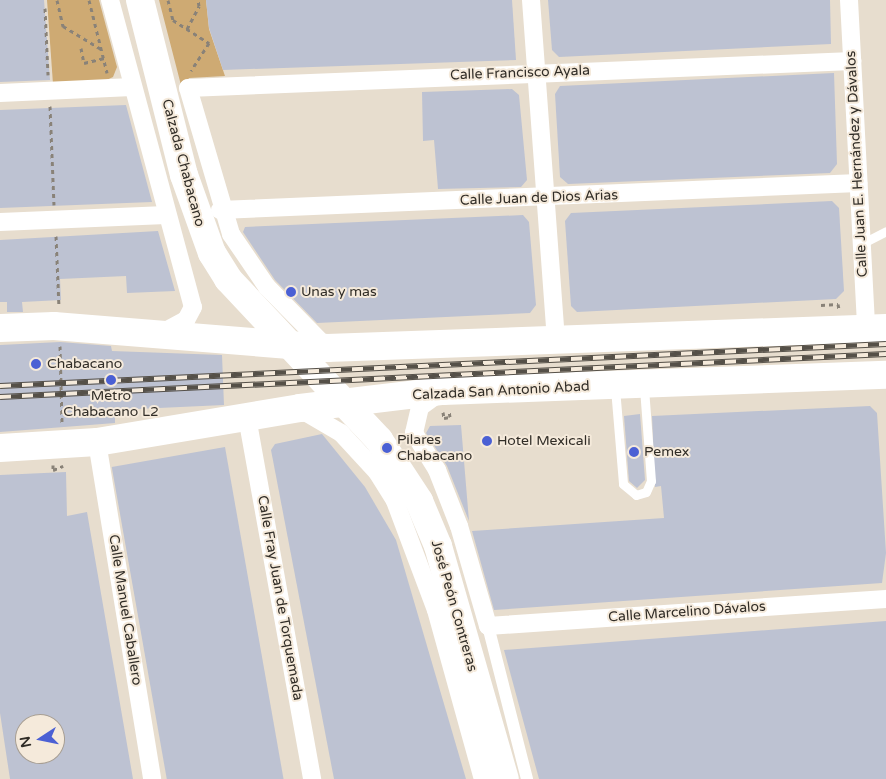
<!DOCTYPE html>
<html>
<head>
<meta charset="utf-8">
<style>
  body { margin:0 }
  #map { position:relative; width:886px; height:779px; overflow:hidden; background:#e7ddce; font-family:"Varela Round",sans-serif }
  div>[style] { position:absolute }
  .green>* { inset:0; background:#ceaa73 }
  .building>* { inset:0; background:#bdc2d2; transform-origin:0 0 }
  .path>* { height:3px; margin-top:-1.5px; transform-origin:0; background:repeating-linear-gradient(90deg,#898278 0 4px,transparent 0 8px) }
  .service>* { height:9px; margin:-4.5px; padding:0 4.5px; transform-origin:4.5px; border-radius:4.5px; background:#fff }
  .pedestrian>* { height:12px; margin:-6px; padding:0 6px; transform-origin:6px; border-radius:6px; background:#fff }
  .minor>* { height:18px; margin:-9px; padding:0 9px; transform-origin:9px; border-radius:9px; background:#fff }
  .primary>* { height:28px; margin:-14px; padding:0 14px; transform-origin:14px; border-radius:14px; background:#fff }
  .trunk>* { height:28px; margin:-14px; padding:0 14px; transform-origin:14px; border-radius:14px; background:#fff }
  .rail>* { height:5.5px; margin-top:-2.75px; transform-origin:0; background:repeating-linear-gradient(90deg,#f5eadb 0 11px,#555048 0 22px); box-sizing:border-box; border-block:1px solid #555048 }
  .dots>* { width:14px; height:14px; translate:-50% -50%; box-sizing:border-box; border:2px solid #f5eadb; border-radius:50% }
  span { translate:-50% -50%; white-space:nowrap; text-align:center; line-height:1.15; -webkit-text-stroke:4px #f5eadb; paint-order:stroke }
  .street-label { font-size:14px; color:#312d27 }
  .poi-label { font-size:14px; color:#312d27 }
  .left { translate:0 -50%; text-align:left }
  .north { position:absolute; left:15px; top:714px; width:50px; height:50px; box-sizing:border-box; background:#f5eadb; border:1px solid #a79e93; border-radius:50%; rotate:259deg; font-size:14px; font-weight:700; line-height:20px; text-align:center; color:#312d27 }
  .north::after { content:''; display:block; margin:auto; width:18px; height:22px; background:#4b60d4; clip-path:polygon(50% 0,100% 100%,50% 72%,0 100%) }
</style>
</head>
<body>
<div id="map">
  <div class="green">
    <div style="clip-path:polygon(47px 0,99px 0,117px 67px,113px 77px,102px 82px,53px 84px)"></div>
    <div style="clip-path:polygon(159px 0,206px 0,209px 29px,225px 76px,189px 78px,182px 89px)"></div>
  </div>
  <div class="building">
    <div style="clip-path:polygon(0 0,44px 0,50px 80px,0 82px)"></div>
    <div style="clip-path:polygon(206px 0,512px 0,516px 60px,223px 70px,209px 28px)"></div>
    <div style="clip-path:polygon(548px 0,830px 0,831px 44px,559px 57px,552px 50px)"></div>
    <div style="clip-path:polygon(834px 73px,837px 164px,830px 173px,568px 184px,560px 177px,555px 94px,560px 86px)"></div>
    <div style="clip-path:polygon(512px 89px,519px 95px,527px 180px,521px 187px,438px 189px,434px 140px,423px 141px,422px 92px)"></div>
    <div style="clip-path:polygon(126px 105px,152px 202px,0 208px,0 110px)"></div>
    <div style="clip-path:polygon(832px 201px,839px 208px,844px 291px,836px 299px,577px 312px,571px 306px,565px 221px,571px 213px)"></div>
    <div style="clip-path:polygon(523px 215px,529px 222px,536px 305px,530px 313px,317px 323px,275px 280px,243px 232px,245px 227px)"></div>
    <div style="clip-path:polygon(158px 231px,175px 291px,127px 293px,126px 276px,60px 279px,61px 300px,22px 302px,23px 312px,7px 312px,7px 302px,0 302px,0 240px)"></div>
    <div style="clip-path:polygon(60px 342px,111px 346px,112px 351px,222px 355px,224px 405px,115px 410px,115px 423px,0 432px,0 345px)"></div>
    <div style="clip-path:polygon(870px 406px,877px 413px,886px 553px,882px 583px,494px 610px,472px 531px,664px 518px,661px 486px,655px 487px,652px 416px)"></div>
    <div style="clip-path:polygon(640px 414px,645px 480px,637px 488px,629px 481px,624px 416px)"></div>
    <div style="clip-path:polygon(461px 425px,469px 521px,447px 466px,426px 433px,430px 426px)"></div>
    <div style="clip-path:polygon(322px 434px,365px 487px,396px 540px,466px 779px,334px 779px,271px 450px,275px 444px)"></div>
    <div style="left:225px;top:447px;width:338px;height:115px;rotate:80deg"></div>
    <div style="clip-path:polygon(evenodd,66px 472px,67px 516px,87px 512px,133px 779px,10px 779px,0 713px,0 475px,66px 472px,25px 724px,55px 724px,55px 754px,25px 754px,25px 724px)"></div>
    <div style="clip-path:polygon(886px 621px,886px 779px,539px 779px,504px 650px)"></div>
  </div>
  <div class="path">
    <div style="left:57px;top:0;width:27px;rotate:77deg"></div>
    <div style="left:63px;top:26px;width:44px;rotate:31.2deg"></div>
    <div style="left:89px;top:0;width:75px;rotate:76.1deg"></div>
    <div style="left:168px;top:0;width:21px;rotate:76deg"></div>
    <div style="left:173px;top:20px;width:43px;rotate:32.6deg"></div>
    <div style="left:209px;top:43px;width:33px;rotate:123deg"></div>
    <div style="left:45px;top:8px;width:67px;rotate:87.4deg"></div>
    <div style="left:187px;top:29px;width:26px;rotate:-62deg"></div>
    <div style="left:199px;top:6px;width:6px;rotate:-99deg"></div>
    <div style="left:81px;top:48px;width:15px;rotate:79deg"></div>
    <div style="left:84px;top:63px;width:21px;rotate:-14deg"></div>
    <div style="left:50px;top:106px;width:99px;rotate:87.7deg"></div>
    <div style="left:56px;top:236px;width:71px;rotate:87.6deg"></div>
    <div style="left:821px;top:305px;width:17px;rotate:-3deg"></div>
    <div style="left:838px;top:304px;width:5px;rotate:79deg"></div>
    <div style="left:60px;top:346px;width:79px;rotate:88.5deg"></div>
    <div style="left:443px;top:412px;width:6px;rotate:81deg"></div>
    <div style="left:444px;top:418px;width:6px;rotate:-9deg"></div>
    <div style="left:450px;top:417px;width:6px;rotate:-99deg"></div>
    <div style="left:53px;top:465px;width:5px;rotate:90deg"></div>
    <div style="left:53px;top:470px;width:11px;rotate:-22deg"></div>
  </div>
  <div class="service">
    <div style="left:861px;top:244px;width:28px;rotate:-27deg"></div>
    <div style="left:615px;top:388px;width:96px;rotate:85.2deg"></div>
    <div style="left:623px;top:484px;width:17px;rotate:40deg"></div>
    <div style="left:636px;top:495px;width:10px;rotate:-17deg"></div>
    <div style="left:646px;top:492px;width:12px;rotate:-66deg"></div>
    <div style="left:651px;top:481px;width:94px;rotate:-94.3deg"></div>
  </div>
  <div class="pedestrian">
    <div style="left:488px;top:626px;width:158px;rotate:75.7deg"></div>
  </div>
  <div class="minor">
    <div style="left:110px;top:0;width:318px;rotate:74.9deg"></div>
    <div style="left:193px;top:307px;width:15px;rotate:118deg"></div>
    <div style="left:186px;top:320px;width:30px;rotate:152deg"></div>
    <div style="left:531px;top:0;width:342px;rotate:85.8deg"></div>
    <div style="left:849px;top:0;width:328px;rotate:87deg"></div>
    <div style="left:0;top:93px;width:132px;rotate:-2.6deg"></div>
    <div style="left:220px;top:210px;width:639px;rotate:-2.42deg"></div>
    <div style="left:0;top:222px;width:166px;rotate:-2.4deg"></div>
    <div style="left:327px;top:348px;width:86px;rotate:-134.5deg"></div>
    <div style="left:267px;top:287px;width:64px;rotate:-124.2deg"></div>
    <div style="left:231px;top:234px;width:152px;rotate:-106.4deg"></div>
    <div style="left:188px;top:88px;width:665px;rotate:-2.33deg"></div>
    <div style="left:438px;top:394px;width:22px;rotate:144deg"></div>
    <div style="left:420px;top:407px;width:27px;rotate:103deg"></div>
    <div style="left:414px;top:433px;width:44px;rotate:58.1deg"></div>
    <div style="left:437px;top:470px;width:60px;rotate:68.6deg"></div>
    <div style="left:459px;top:526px;width:104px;rotate:73.8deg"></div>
    <div style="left:488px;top:626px;width:399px;rotate:-3.9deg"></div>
    <div style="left:300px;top:409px;width:48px;rotate:30.3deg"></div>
    <div style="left:341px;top:433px;width:53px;rotate:47.3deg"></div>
    <div style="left:377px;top:472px;width:34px;rotate:58deg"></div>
    <div style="left:395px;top:501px;width:116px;rotate:69.4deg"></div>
    <div style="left:436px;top:610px;width:175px;rotate:74.5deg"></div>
    <div style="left:247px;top:417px;width:368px;rotate:79.8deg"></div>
    <div style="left:97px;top:442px;width:341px;rotate:80.7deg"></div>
  </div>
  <div class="primary">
    <div style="left:140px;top:0;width:180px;rotate:75.9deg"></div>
    <div style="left:184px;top:175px;width:83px;rotate:70.3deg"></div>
    <div style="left:212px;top:253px;width:31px;rotate:58deg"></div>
    <div style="left:228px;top:279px;width:221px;rotate:46.8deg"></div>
    <div style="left:379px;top:440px;width:73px;rotate:56.7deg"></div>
    <div style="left:419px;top:501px;width:49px;rotate:67.1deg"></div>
    <div style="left:438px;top:546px;width:242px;rotate:74deg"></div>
  </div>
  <div class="trunk">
    <div style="left:0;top:328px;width:54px;rotate:-2.1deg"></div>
    <div style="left:54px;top:326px;width:274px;rotate:4.6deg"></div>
    <div style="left:327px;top:348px;width:559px;rotate:-2.05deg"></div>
    <div style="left:0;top:448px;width:97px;rotate:-3.5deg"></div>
    <div style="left:97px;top:442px;width:206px;rotate:-9.5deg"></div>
    <div style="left:300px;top:408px;width:144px;rotate:-6.8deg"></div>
    <div style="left:443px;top:391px;width:443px;rotate:-2.1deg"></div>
  </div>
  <div class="rail">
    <div style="left:0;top:386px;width:887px;rotate:-2.71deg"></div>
    <div style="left:0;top:397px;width:887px;rotate:-2.78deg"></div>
  </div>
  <div class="dots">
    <div style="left:291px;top:292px;background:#4b60d4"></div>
    <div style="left:36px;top:364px;background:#4b60d4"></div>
    <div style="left:111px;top:380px;background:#4b60d4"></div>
    <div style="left:487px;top:441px;background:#4b60d4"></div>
    <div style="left:387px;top:448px;background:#4b60d4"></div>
    <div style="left:634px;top:452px;background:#4b60d4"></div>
  </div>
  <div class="street-label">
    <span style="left:520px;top:73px;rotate:-2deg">Calle Francisco Ayala</span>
    <span style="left:183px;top:163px;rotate:75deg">Calzada Chabacano</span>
    <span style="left:857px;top:164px;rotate:-93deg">Calle Juan E. Hernández y Dávalos</span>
    <span style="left:539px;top:198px;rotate:-2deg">Calle Juan de Dios Arias</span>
    <span style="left:501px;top:391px;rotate:-3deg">Calzada San Antonio Abad</span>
    <span style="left:280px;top:598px;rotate:80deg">Calle Fray Juan de Torquemada</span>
    <span style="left:454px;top:606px;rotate:74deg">José Peón Contreras</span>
    <span style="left:125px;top:610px;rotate:81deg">Calle Manuel Caballero</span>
    <span style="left:687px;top:612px;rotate:-4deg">Calle Marcelino Dávalos</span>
  </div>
  <div class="poi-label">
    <span class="left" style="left:301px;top:292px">Unas y mas</span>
    <span class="left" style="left:47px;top:364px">Chabacano</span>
    <span style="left:111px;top:404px">Metro<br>Chabacano L2</span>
    <span class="left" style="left:397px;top:448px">Pilares<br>Chabacano</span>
    <span class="left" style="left:497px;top:441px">Hotel Mexicali</span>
    <span class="left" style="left:644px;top:452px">Pemex</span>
  </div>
  <div class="north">N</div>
</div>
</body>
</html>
